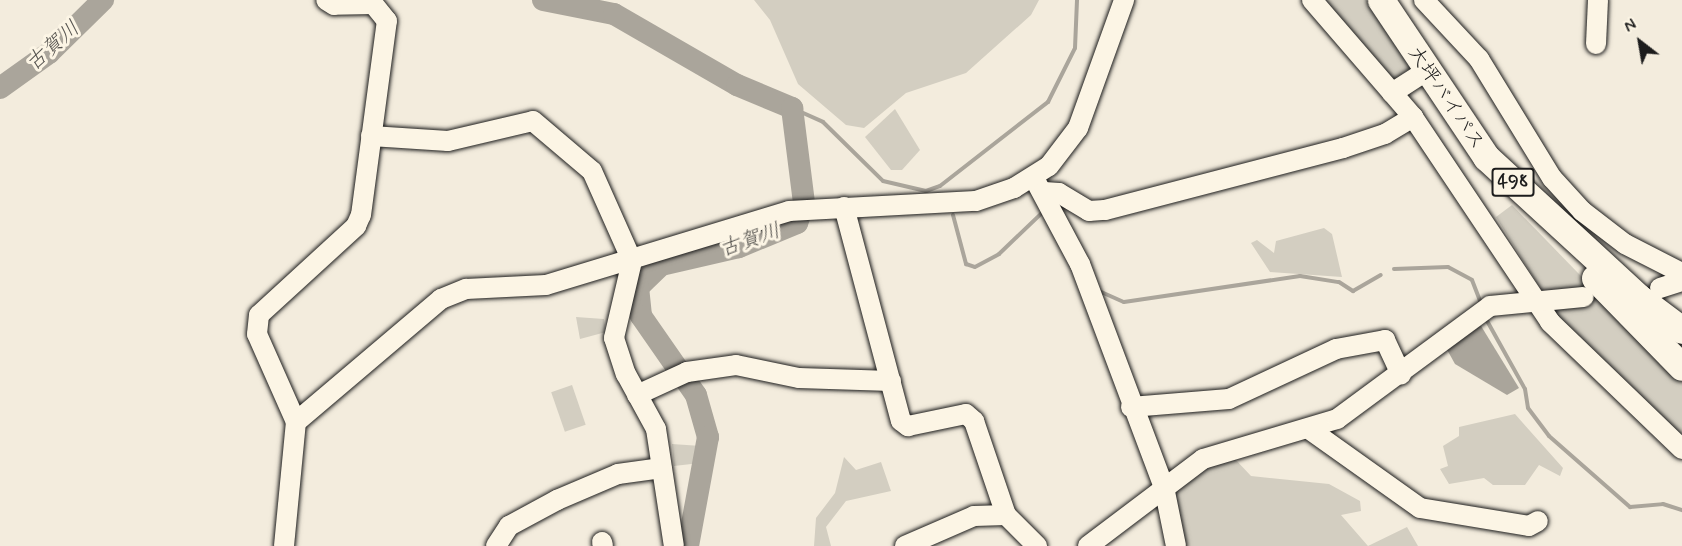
<!DOCTYPE html>
<html>
<head>
<meta charset="utf-8">
<style>
  body { margin:0 }
  #map { position:relative; width:1682px; height:546px; overflow:hidden; background:#f3ecdd; font-family:Mynerve,"Klee One",sans-serif }
  div>[style] { position:absolute }
  .green>* { inset:0; background:#d3cec1; transform-origin:0 0 }
  .water>* { inset:0; background:#aaa59b }
  .stream>* { height:4px; margin:-2px; padding:0 2px; transform-origin:2px; border-radius:2px; background:#aaa59b }
  .river>* { height:22px; margin:-11px; padding:0 11px; transform-origin:11px; border-radius:11px; background:#aaa59b }
  .roads { filter:drop-shadow(0 0 2px #1c1c1c) drop-shadow(0 0 2px #1c1c1c) }
  .minor>* { height:20px; margin:-10px; padding:0 10px; transform-origin:10px; border-radius:10px; background:#fcf5e5 }
  .highway>* { height:27px; margin:-13.5px; padding:0 13.5px; transform-origin:13.5px; border-radius:13.5px; background:#fcf5e5 }
  span { translate:-50% -50%; white-space:nowrap; text-align:center; line-height:1.15; -webkit-text-stroke:6px #fcf5e5; paint-order:stroke }
  .shield-label span { padding:2px 4px; background:#fcf5e5; border:2px solid; border-radius:4px; -webkit-text-stroke-width:0 }
  .shield-label { font-size:18px; color:#1c1c1c; font-weight:700 }
  .street-label { font-size:20px; color:#1c1c1c }
  .water-label { font-size:21px; color:#55534f; font-style:italic }
  .north { position:absolute; left:1610px; top:12px; width:60px; height:60px; -webkit-text-stroke:4px #fcf5e5; paint-order:stroke; rotate:329deg; font-size:16px; font-weight:700; line-height:24px; text-align:center; color:#1c1c1c }
  .north::after { content:''; display:block; margin:auto; width:21px; height:27px; background:#1c1c1c; clip-path:polygon(50% 0,100% 100%,50% 72%,0 100%) }
</style>
</head>
<body>
<div id="map">
  <div class="green">
    <div style="clip-path:polygon(754px 0,1039px 0,1031px 15px,966px 73px,906px 93px,864px 128px,846px 125px,798px 84px,770px 20px)"></div>
    <div style="clip-path:polygon(1325px 0,1366px 0,1410px 68px,1393px 81px)"></div>
    <div style="clip-path:polygon(895px 109px,920px 150px,902px 170px,891px 170px,865px 137px)"></div>
    <div style="clip-path:polygon(1512px 205px,1682px 380px,1682px 444px,1570px 336px,1496px 217px)"></div>
    <div style="clip-path:polygon(1324px 228px,1332px 234px,1342px 277px,1270px 272px,1251px 243px,1257px 240px,1274px 253px,1276px 241px)"></div>
    <div style="clip-path:polygon(576px 317px,604px 319px,606px 332px,580px 339px)"></div>
    <div style="left:572px;top:385px;width:42px;height:22px;rotate:71deg"></div>
    <div style="clip-path:polygon(1515px 414px,1563px 468px,1560px 476px,1539px 465px,1525px 485px,1493px 485px,1484px 478px,1449px 484px,1440px 469px,1448px 466px,1443px 446px,1459px 436px,1459px 427px)"></div>
    <div style="clip-path:polygon(672px 444px,701px 446px,700px 463px,674px 466px)"></div>
    <div style="clip-path:polygon(844px 457px,856px 470px,881px 462px,891px 491px,846px 501px,826px 527px,831px 546px,814px 546px,816px 518px,835px 493px)"></div>
    <div style="clip-path:polygon(1235px 459px,1251px 476px,1329px 484px,1360px 501px,1361px 511px,1341px 515px,1368px 546px,1407px 527px,1418px 546px,1183px 546px,1172px 485px,1200px 466px)"></div>
  </div>
  <div class="water">
    <div style="clip-path:polygon(1478px 321px,1519px 388px,1507px 395px,1455px 364px,1445px 346px)"></div>
  </div>
  <div class="stream">
    <div style="left:792px;top:108px;width:34px;rotate:24deg"></div>
    <div style="left:823px;top:122px;width:84px;rotate:44.5deg"></div>
    <div style="left:883px;top:181px;width:44px;rotate:13.1deg"></div>
    <div style="left:926px;top:191px;width:15px;rotate:-20deg"></div>
    <div style="left:940px;top:186px;width:137px;rotate:-37.9deg"></div>
    <div style="left:1048px;top:102px;width:60px;rotate:-63.4deg"></div>
    <div style="left:1075px;top:48px;width:48px;rotate:-87.6deg"></div>
    <div style="left:953px;top:215px;width:51px;rotate:75.1deg"></div>
    <div style="left:966px;top:264px;width:9px;rotate:18deg"></div>
    <div style="left:975px;top:267px;width:27px;rotate:-28deg"></div>
    <div style="left:999px;top:254px;width:62px;rotate:-43.7deg"></div>
    <div style="left:1394px;top:269px;width:54px;rotate:-2.1deg"></div>
    <div style="left:1448px;top:267px;width:27px;rotate:28deg"></div>
    <div style="left:1472px;top:280px;width:25px;rotate:69deg"></div>
    <div style="left:1099px;top:291px;width:27px;rotate:24deg"></div>
    <div style="left:1124px;top:302px;width:178px;rotate:-8.4deg"></div>
    <div style="left:1300px;top:276px;width:39px;rotate:9deg"></div>
    <div style="left:1339px;top:282px;width:17px;rotate:33deg"></div>
    <div style="left:1353px;top:291px;width:32px;rotate:-30deg"></div>
    <div style="left:1486px;top:319px;width:80px;rotate:60.9deg"></div>
    <div style="left:1525px;top:389px;width:19px;rotate:81deg"></div>
    <div style="left:1528px;top:408px;width:35px;rotate:53deg"></div>
    <div style="left:1549px;top:436px;width:108px;rotate:41.2deg"></div>
    <div style="left:1630px;top:507px;width:33px;rotate:-5deg"></div>
    <div style="left:1663px;top:504px;width:20px;rotate:18deg"></div>
  </div>
  <div class="river">
    <div style="left:543px;top:0;width:72px;rotate:11.2deg"></div>
    <div style="left:614px;top:14px;width:142px;rotate:30deg"></div>
    <div style="left:737px;top:85px;width:60px;rotate:22.7deg"></div>
    <div style="left:792px;top:108px;width:96px;rotate:82.8deg"></div>
    <div style="left:804px;top:203px;width:21px;rotate:109deg"></div>
    <div style="left:797px;top:223px;width:63px;rotate:157.5deg"></div>
    <div style="left:739px;top:247px;width:80px;rotate:167deg"></div>
    <div style="left:661px;top:265px;width:32px;rotate:136deg"></div>
    <div style="left:638px;top:287px;width:29px;rotate:84deg"></div>
    <div style="left:641px;top:316px;width:96px;rotate:55.2deg"></div>
    <div style="left:696px;top:395px;width:44px;rotate:74.1deg"></div>
    <div style="left:708px;top:437px;width:111px;rotate:100.4deg"></div>
    <div style="left:0;top:88px;width:60px;rotate:-35.5deg"></div>
    <div style="left:49px;top:53px;width:76px;rotate:-44.5deg"></div>
  </div>
  <div class="roads">
    <div class="minor">
      <div style="left:1312px;top:0;width:155px;rotate:49.2deg"></div>
      <div style="left:1413px;top:117px;width:247px;rotate:56.2deg"></div>
      <div style="left:1550px;top:322px;width:183px;rotate:43.9deg"></div>
      <div style="left:1424px;top:0;width:81px;rotate:47deg"></div>
      <div style="left:1479px;top:59px;width:140px;rotate:58.5deg"></div>
      <div style="left:1552px;top:178px;width:45px;rotate:47.7deg"></div>
      <div style="left:1582px;top:211px;width:54px;rotate:37.5deg"></div>
      <div style="left:1625px;top:244px;width:64px;rotate:27deg"></div>
      <div style="left:1596px;top:44px;width:44px;rotate:-87.4deg"></div>
      <div style="left:1392px;top:93px;width:40px;rotate:-32.9deg"></div>
      <div style="left:371px;top:136px;width:77px;rotate:3.7deg"></div>
      <div style="left:448px;top:141px;width:87px;rotate:-13.2deg"></div>
      <div style="left:533px;top:121px;width:77px;rotate:40.3deg"></div>
      <div style="left:592px;top:171px;width:98px;rotate:66deg"></div>
      <div style="left:632px;top:261px;width:79px;rotate:103.2deg"></div>
      <div style="left:614px;top:338px;width:38px;rotate:72deg"></div>
      <div style="left:626px;top:374px;width:63px;rotate:61.4deg"></div>
      <div style="left:656px;top:429px;width:118px;rotate:81.3deg"></div>
      <div style="left:1034px;top:178px;width:98px;rotate:61.9deg"></div>
      <div style="left:1080px;top:264px;width:238px;rotate:69.4deg"></div>
      <div style="left:1164px;top:487px;width:60px;rotate:78.5deg"></div>
      <div style="left:1044px;top:192px;width:15px;rotate:4deg"></div>
      <div style="left:1059px;top:193px;width:35px;rotate:31deg"></div>
      <div style="left:1089px;top:211px;width:16px;rotate:-4deg"></div>
      <div style="left:1105px;top:210px;width:246px;rotate:-14.6deg"></div>
      <div style="left:1343px;top:148px;width:44px;rotate:-18.4deg"></div>
      <div style="left:1385px;top:134px;width:33px;rotate:-31deg"></div>
      <div style="left:844px;top:207px;width:221px;rotate:75.1deg"></div>
      <div style="left:901px;top:421px;width:9px;rotate:36deg"></div>
      <div style="left:908px;top:426px;width:59px;rotate:-11.7deg"></div>
      <div style="left:966px;top:414px;width:11px;rotate:41deg"></div>
      <div style="left:974px;top:421px;width:99px;rotate:71.2deg"></div>
      <div style="left:1006px;top:515px;width:44px;rotate:45deg"></div>
      <div style="left:1660px;top:288px;width:23px;rotate:-18deg"></div>
      <div style="left:637px;top:395px;width:55px;rotate:-24.7deg"></div>
      <div style="left:687px;top:372px;width:49px;rotate:-8.1deg"></div>
      <div style="left:736px;top:365px;width:64px;rotate:11.7deg"></div>
      <div style="left:799px;top:378px;width:92px;rotate:1.9deg"></div>
      <div style="left:1131px;top:407px;width:98px;rotate:-4.7deg"></div>
      <div style="left:1229px;top:399px;width:118px;rotate:-25deg"></div>
      <div style="left:1336px;top:349px;width:50px;rotate:-10.4deg"></div>
      <div style="left:1385px;top:340px;width:38px;rotate:65deg"></div>
      <div style="left:296px;top:422px;width:96px;rotate:-113.9deg"></div>
      <div style="left:257px;top:334px;width:19px;rotate:-84deg"></div>
      <div style="left:259px;top:315px;width:132px;rotate:-42.5deg"></div>
      <div style="left:356px;top:226px;width:12px;rotate:-66deg"></div>
      <div style="left:361px;top:215px;width:196px;rotate:-82.4deg"></div>
      <div style="left:387px;top:21px;width:22px;rotate:-129deg"></div>
      <div style="left:373px;top:4px;width:39px;rotate:179deg"></div>
      <div style="left:334px;top:5px;width:9px;rotate:-148deg"></div>
      <div style="left:1309px;top:429px;width:136px;rotate:35.4deg"></div>
      <div style="left:1420px;top:508px;width:110px;rotate:9.4deg"></div>
      <div style="left:1529px;top:526px;width:10px;rotate:-29deg"></div>
      <div style="left:602px;top:542px;width:4px;rotate:76deg"></div>
      <div style="left:284px;top:546px;width:125px;rotate:-84.5deg"></div>
      <div style="left:296px;top:422px;width:190px;rotate:-40.3deg"></div>
      <div style="left:441px;top:299px;width:27px;rotate:-22deg"></div>
      <div style="left:466px;top:289px;width:80px;rotate:-2.9deg"></div>
      <div style="left:546px;top:285px;width:254px;rotate:-16.9deg"></div>
      <div style="left:789px;top:211px;width:187px;rotate:-3.1deg"></div>
      <div style="left:976px;top:201px;width:40px;rotate:-18.9deg"></div>
      <div style="left:1014px;top:188px;width:41px;rotate:-32.2deg"></div>
      <div style="left:1049px;top:166px;width:48px;rotate:-52.7deg"></div>
      <div style="left:1078px;top:128px;width:136px;rotate:-70.2deg"></div>
      <div style="left:496px;top:546px;width:24px;rotate:-57deg"></div>
      <div style="left:509px;top:526px;width:55px;rotate:-28.4deg"></div>
      <div style="left:557px;top:500px;width:66px;rotate:-23.1deg"></div>
      <div style="left:618px;top:474px;width:44px;rotate:-7.8deg"></div>
      <div style="left:905px;top:546px;width:75px;rotate:-23.5deg"></div>
      <div style="left:974px;top:516px;width:32px;rotate:-2deg"></div>
      <div style="left:1088px;top:546px;width:144px;rotate:-37.1deg"></div>
      <div style="left:1203px;top:459px;width:140px;rotate:-16.6deg"></div>
      <div style="left:1337px;top:419px;width:190px;rotate:-36.4deg"></div>
      <div style="left:1490px;top:306px;width:94px;rotate:-5.5deg"></div>
    </div>
    <div class="highway">
      <div style="left:1381px;top:0;width:189px;rotate:56.2deg"></div>
      <div style="left:1486px;top:157px;width:207px;rotate:42.6deg"></div>
      <div style="left:1638px;top:297px;width:55px;rotate:36.9deg"></div>
      <div style="left:1595px;top:278px;width:124px;rotate:45.7deg"></div>
    </div>
  </div>
  <div class="shield-label">
    <span style="left:1513px;top:182px">498</span>
  </div>
  <div class="street-label">
    <span style="left:1446px;top:98px;rotate:56deg">大坪バイパス</span>
  </div>
  <div class="water-label">
    <span style="left:53px;top:46px;rotate:-41deg">古賀川</span>
    <span style="left:750px;top:240px;rotate:-19deg">古賀川</span>
  </div>
  <div class="north">N</div>
</div>
</body>
</html>
